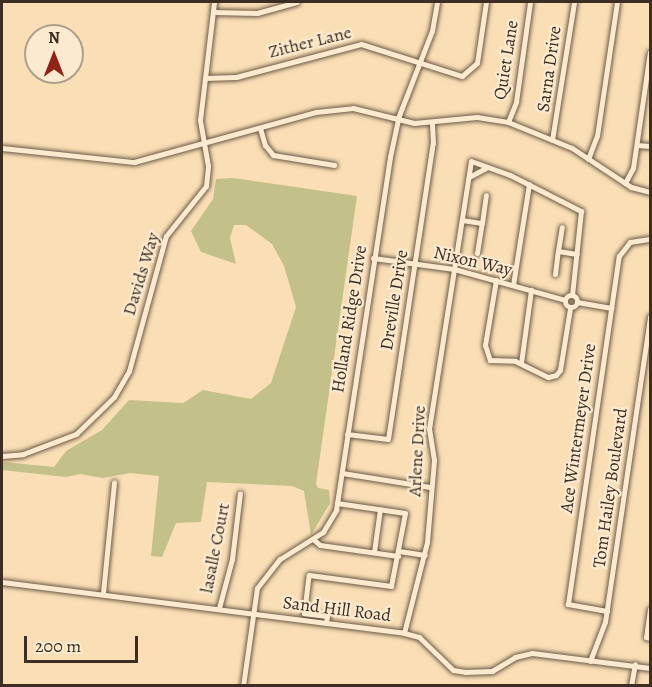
<!DOCTYPE html>
<html>
<head>
<meta charset="utf-8">
<style>
  body { margin:0 }
  #map { position:relative; width:652px; height:687px; overflow:hidden; background:#fadfb6; font-family:Alegreya,serif }
  div>[style] { position:absolute }
  .green>* { inset:0; background:#c4c08a }
  .roads { filter:drop-shadow(0 0 2px #6c5a47) drop-shadow(0 0 2px #6c5a47) }
  .minor>* { height:5px; margin:-2.5px; padding:0 2.5px; transform-origin:2.5px; border-radius:2.5px; background:#fcead0 }
  .minor>.ring { margin:-2.5px; padding:0; box-sizing:content-box; background:none; border:5px solid #fcead0; border-radius:50% }
  span { translate:-50% -50%; white-space:nowrap; text-align:center; line-height:1.15; -webkit-text-stroke:4.5px #fcead0; paint-order:stroke }
  .street-label { font-size:18px; color:#3c2e22 }
  .frame { position:absolute; inset:0; border:3px solid #3c2e22; pointer-events:none }
  .north { position:absolute; left:24px; top:24px; width:60px; height:60px; box-sizing:border-box; background:#fcead0; border:2px solid #af9f8a; border-radius:50%; rotate:0deg; font-size:16px; font-weight:700; line-height:24px; text-align:center; color:#3c2e22 }
  .north::after { content:''; display:block; margin:auto; width:21px; height:27px; background:#8f2418; clip-path:polygon(50% 0,100% 100%,50% 72%,0 100%) }
  .scale { position:absolute; left:24px; top:636px; width:114px; height:27px; box-sizing:border-box; border:3px solid #3c2e22; border-top:0; padding-left:8px; font-size:18px; line-height:21px; white-space:nowrap; color:#3c2e22; -webkit-text-stroke:4px #fcead0; paint-order:stroke }
</style>
</head>
<body>
<div id="map">
  <div class="green">
    <div style="clip-path:polygon(233px 178px,357px 196px,316px 484px,318px 488px,329px 490px,330px 503px,311px 535px,304px 491px,292px 486px,207px 482px,201px 522px,176px 523px,162px 557px,151px 556px,159px 476px,130px 473px,103px 478px,80px 474px,66px 477px,2px 470px,2px 462px,54px 467px,66px 451px,102px 430px,129px 400px,183px 403px,203px 390px,251px 399px,271px 383px,296px 307px,284px 266px,272px 244px,246px 225px,234px 225px,230px 238px,236px 264px,201px 252px,191px 231px,213px 199px,216px 179px)"></div>
  </div>
  <div class="roads">
    <div class="minor">
      <div style="left:213px;top:12px;width:44px;rotate:1.3deg"></div>
      <div style="left:257px;top:13px;width:41px;rotate:-15.4deg"></div>
      <div style="left:205px;top:78px;width:31px;rotate:-2deg"></div>
      <div style="left:236px;top:77px;width:129px;rotate:-14.8deg"></div>
      <div style="left:361px;top:44px;width:106px;rotate:17.6deg"></div>
      <div style="left:462px;top:76px;width:20px;rotate:-41deg"></div>
      <div style="left:477px;top:63px;width:62px;rotate:-81.6deg"></div>
      <div style="left:508px;top:122px;width:22px;rotate:-68deg"></div>
      <div style="left:516px;top:102px;width:101px;rotate:-82deg"></div>
      <div style="left:260px;top:128px;width:18px;rotate:74deg"></div>
      <div style="left:265px;top:145px;width:13px;rotate:51deg"></div>
      <div style="left:273px;top:155px;width:62px;rotate:9.3deg"></div>
      <div style="left:552px;top:140px;width:140px;rotate:-80.9deg"></div>
      <div style="left:637px;top:145px;width:13px;rotate:4deg"></div>
      <div style="left:2px;top:148px;width:133px;rotate:6.1deg"></div>
      <div style="left:134px;top:162px;width:189px;rotate:-15.4deg"></div>
      <div style="left:316px;top:112px;width:37px;rotate:-6deg"></div>
      <div style="left:353px;top:108px;width:63px;rotate:13.8deg"></div>
      <div style="left:414px;top:123px;width:63px;rotate:-5.4deg"></div>
      <div style="left:477px;top:117px;width:31px;rotate:9deg"></div>
      <div style="left:508px;top:122px;width:69px;rotate:22.1deg"></div>
      <div style="left:572px;top:148px;width:71px;rotate:33.5deg"></div>
      <div style="left:631px;top:187px;width:20px;rotate:15deg"></div>
      <div style="left:588px;top:159px;width:25px;rotate:-69deg"></div>
      <div style="left:597px;top:136px;width:135px;rotate:-81.5deg"></div>
      <div style="left:469px;top:177px;width:19px;rotate:-28deg"></div>
      <div style="left:625px;top:183px;width:17px;rotate:-62deg"></div>
      <div style="left:633px;top:168px;width:117px;rotate:-81.7deg"></div>
      <div style="left:462px;top:220px;width:20px;rotate:9deg"></div>
      <div style="left:482px;top:223px;width:28px;rotate:-82deg"></div>
      <div style="left:558px;top:251px;width:24px;rotate:-81deg"></div>
      <div style="left:477px;top:253px;width:30px;rotate:-81deg"></div>
      <div style="left:373px;top:258px;width:82px;rotate:7.7deg"></div>
      <div style="left:454px;top:269px;width:115px;rotate:15.6deg"></div>
      <div style="left:555px;top:274px;width:23px;rotate:-83deg"></div>
      <div style="left:558px;top:251px;width:19px;rotate:9deg"></div>
      <div style="left:496px;top:280px;width:66px;rotate:99.6deg"></div>
      <div style="left:485px;top:345px;width:16px;rotate:72deg"></div>
      <div style="left:490px;top:360px;width:25px;rotate:2deg"></div>
      <div style="left:515px;top:361px;width:37px;rotate:26deg"></div>
      <div style="left:548px;top:377px;width:8px;rotate:-14deg"></div>
      <div style="left:556px;top:375px;width:6px;rotate:-51deg"></div>
      <div style="left:560px;top:370px;width:63px;rotate:-80.8deg"></div>
      <div style="left:513px;top:285px;width:102px;rotate:-81deg"></div>
      <div class="ring" style="left:565px;top:295px;width:7px;height:7px"></div>
      <div style="left:577px;top:302px;width:35px;rotate:10deg"></div>
      <div style="left:521px;top:363px;width:74px;rotate:-82.2deg"></div>
      <div style="left:347px;top:434px;width:41px;rotate:7deg"></div>
      <div style="left:388px;top:439px;width:299px;rotate:-81.4deg"></div>
      <div style="left:433px;top:143px;width:19px;rotate:-93deg"></div>
      <div style="left:2px;top:456px;width:21px;rotate:-5deg"></div>
      <div style="left:23px;top:454px;width:57px;rotate:-20.7deg"></div>
      <div style="left:76px;top:434px;width:53px;rotate:-44.2deg"></div>
      <div style="left:114px;top:397px;width:30px;rotate:-60deg"></div>
      <div style="left:129px;top:371px;width:140px;rotate:-74.7deg"></div>
      <div style="left:166px;top:236px;width:64px;rotate:-51.3deg"></div>
      <div style="left:206px;top:186px;width:20px;rotate:-84deg"></div>
      <div style="left:208px;top:166px;width:47px;rotate:-99.9deg"></div>
      <div style="left:200px;top:120px;width:119px;rotate:-83.2deg"></div>
      <div style="left:342px;top:473px;width:89px;rotate:9deg"></div>
      <div style="left:313px;top:539px;width:9px;rotate:41deg"></div>
      <div style="left:320px;top:545px;width:79px;rotate:8deg"></div>
      <div style="left:399px;top:551px;width:26px;rotate:9deg"></div>
      <div style="left:374px;top:552px;width:43px;rotate:-82.1deg"></div>
      <div style="left:2px;top:582px;width:405px;rotate:7.2deg"></div>
      <div style="left:404px;top:633px;width:16px;rotate:15deg"></div>
      <div style="left:419px;top:637px;width:47px;rotate:44.1deg"></div>
      <div style="left:453px;top:670px;width:12px;rotate:9deg"></div>
      <div style="left:465px;top:672px;width:27px;rotate:-2deg"></div>
      <div style="left:492px;top:671px;width:27px;rotate:-31deg"></div>
      <div style="left:515px;top:657px;width:17px;rotate:-13deg"></div>
      <div style="left:532px;top:653px;width:119px;rotate:7.2deg"></div>
      <div style="left:103px;top:593px;width:111px;rotate:-84.3deg"></div>
      <div style="left:219px;top:608px;width:51px;rotate:-75.1deg"></div>
      <div style="left:232px;top:559px;width:66px;rotate:-83.1deg"></div>
      <div style="left:650px;top:609px;width:28px;rotate:98deg"></div>
      <div style="left:646px;top:637px;width:4px;rotate:14deg"></div>
      <div style="left:607px;top:611px;width:40px;rotate:-170deg"></div>
      <div style="left:568px;top:604px;width:352px;rotate:-81.7deg"></div>
      <div style="left:619px;top:256px;width:18px;rotate:-52deg"></div>
      <div style="left:630px;top:242px;width:20px;rotate:-9deg"></div>
      <div style="left:326px;top:623px;width:7px;rotate:-82deg"></div>
      <div style="left:327px;top:616px;width:23px;rotate:-173deg"></div>
      <div style="left:304px;top:613px;width:38px;rotate:-83deg"></div>
      <div style="left:309px;top:575px;width:83px;rotate:7.6deg"></div>
      <div style="left:391px;top:586px;width:74px;rotate:-79.1deg"></div>
      <div style="left:405px;top:513px;width:69px;rotate:-171.6deg"></div>
      <div style="left:404px;top:633px;width:94px;rotate:-75.8deg"></div>
      <div style="left:427px;top:542px;width:82px;rotate:-85.1deg"></div>
      <div style="left:434px;top:460px;width:31px;rotate:-99deg"></div>
      <div style="left:429px;top:429px;width:271px;rotate:-81.1deg"></div>
      <div style="left:471px;top:161px;width:41px;rotate:19.7deg"></div>
      <div style="left:510px;top:175px;width:80px;rotate:26.9deg"></div>
      <div style="left:581px;top:211px;width:84px;rotate:96.1deg"></div>
      <div style="left:590px;top:661px;width:42px;rotate:-69deg"></div>
      <div style="left:605px;top:622px;width:309px;rotate:-81.6deg"></div>
      <div style="left:243px;top:686px;width:99px;rotate:-81.9deg"></div>
      <div style="left:257px;top:588px;width:37px;rotate:-52deg"></div>
      <div style="left:280px;top:559px;width:51px;rotate:-32.1deg"></div>
      <div style="left:323px;top:532px;width:26px;rotate:-59deg"></div>
      <div style="left:336px;top:510px;width:357px;rotate:-81.3deg"></div>
      <div style="left:390px;top:157px;width:40px;rotate:-78deg"></div>
      <div style="left:398px;top:118px;width:93px;rotate:-68.7deg"></div>
      <div style="left:432px;top:31px;width:29px;rotate:-80deg"></div>
      <div style="left:631px;top:686px;width:22px;rotate:-80deg"></div>
    </div>
  </div>
  <div class="street-label">
    <span style="left:310px;top:42px;rotate:-14deg">Zither Lane</span>
    <span style="left:506px;top:60px;rotate:-81deg">Quiet Lane</span>
    <span style="left:549px;top:69px;rotate:-82deg">Sarna Drive</span>
    <span style="left:473px;top:261px;rotate:13deg">Nixon Way</span>
    <span style="left:141px;top:274px;rotate:-73deg">Davids Way</span>
    <span style="left:394px;top:300px;rotate:-81deg">Dreville Drive</span>
    <span style="left:349px;top:319px;rotate:-81deg">Holland Ridge Drive</span>
    <span style="left:578px;top:428px;rotate:-82deg">Ace Wintermeyer Drive</span>
    <span style="left:417px;top:451px;rotate:-87deg">Arlene Drive</span>
    <span style="left:610px;top:488px;rotate:-82deg">Tom Hailey Boulevard</span>
    <span style="left:215px;top:548px;rotate:-79deg">lasalle Court</span>
    <span style="left:337px;top:609px;rotate:7deg">Sand Hill Road</span>
  </div>
  <div class="frame"></div>
  <div class="north">N</div>
  <div class="scale">200 m</div>
</div>
</body>
</html>
